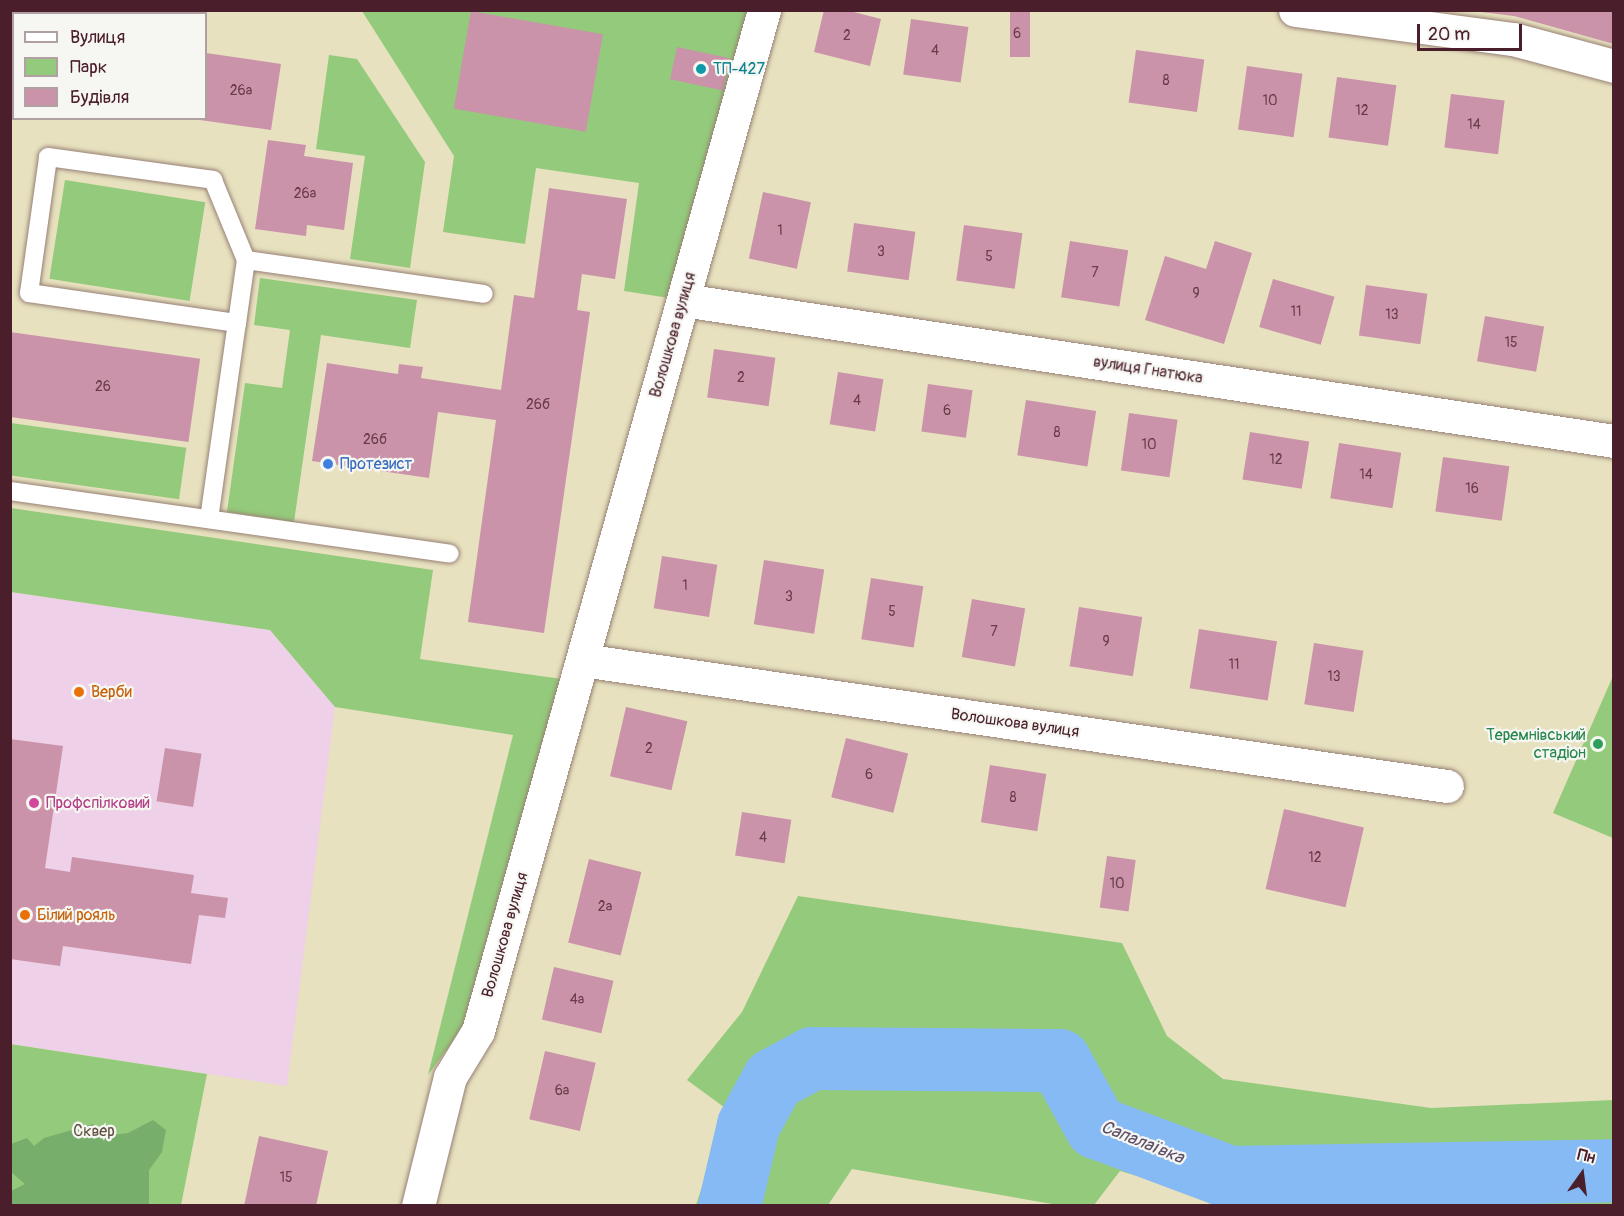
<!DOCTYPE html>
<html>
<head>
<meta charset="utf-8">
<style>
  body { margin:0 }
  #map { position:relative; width:1624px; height:1216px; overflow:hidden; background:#e7e1bf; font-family:Pangolin,sans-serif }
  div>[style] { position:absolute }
  .built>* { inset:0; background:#eed0e8 }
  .green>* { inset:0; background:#94ca7b; transform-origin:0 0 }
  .forest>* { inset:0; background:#77ae6b }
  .river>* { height:63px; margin:-31.5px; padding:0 31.5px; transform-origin:31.5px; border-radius:31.5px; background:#86baf4 }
  .building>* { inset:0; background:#ca93a9; transform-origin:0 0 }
  .roads { filter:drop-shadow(0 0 2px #988075) drop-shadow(0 0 2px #988075) }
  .service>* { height:18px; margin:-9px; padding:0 9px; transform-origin:9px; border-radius:9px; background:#fff }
  .minor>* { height:33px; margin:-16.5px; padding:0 16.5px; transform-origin:16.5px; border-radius:16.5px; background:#fff }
  .dots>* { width:16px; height:16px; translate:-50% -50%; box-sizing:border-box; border:3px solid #f6f6f2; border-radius:50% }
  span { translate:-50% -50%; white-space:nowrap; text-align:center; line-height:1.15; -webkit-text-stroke:4.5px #f6f6f2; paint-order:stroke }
  .number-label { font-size:14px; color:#6a3c4a }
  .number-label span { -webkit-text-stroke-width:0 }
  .culture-label { font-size:16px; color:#0d838f }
  .left { translate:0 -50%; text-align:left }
  .street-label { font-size:16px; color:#4a1f2b }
  .shop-label { font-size:16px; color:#366cbe }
  .food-label { font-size:16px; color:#c56008 }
  .leisure-label { font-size:16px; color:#27864d }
  .right { translate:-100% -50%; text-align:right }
  .hotel-label { font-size:16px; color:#b23c85 }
  .park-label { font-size:16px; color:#605243 }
  .water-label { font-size:18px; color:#5c4e67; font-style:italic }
  .frame { position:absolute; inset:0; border:12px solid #4a1f2b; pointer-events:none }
  .legend { position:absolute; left:12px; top:12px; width:195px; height:108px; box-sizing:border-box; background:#f6f6f2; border:2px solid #b1a0a2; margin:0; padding:8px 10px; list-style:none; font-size:18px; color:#4a1f2b }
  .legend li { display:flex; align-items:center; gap:12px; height:30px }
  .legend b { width:30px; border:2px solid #b1a0a2 }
  .north { position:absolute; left:1552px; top:1144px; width:60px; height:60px; -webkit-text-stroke:4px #f6f6f2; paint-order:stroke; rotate:14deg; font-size:16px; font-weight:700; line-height:24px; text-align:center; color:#4a1f2b }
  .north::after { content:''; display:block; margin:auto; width:21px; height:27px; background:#4a1f2b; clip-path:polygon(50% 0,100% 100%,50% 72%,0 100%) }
  .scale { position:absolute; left:1417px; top:24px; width:105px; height:27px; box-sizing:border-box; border:3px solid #4a1f2b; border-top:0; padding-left:8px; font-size:18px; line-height:21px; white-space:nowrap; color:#4a1f2b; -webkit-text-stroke:4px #f6f6f2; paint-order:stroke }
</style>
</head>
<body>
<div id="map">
  <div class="built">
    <div style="clip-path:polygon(10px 592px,270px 630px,335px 707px,287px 1086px,11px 1044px)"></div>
  </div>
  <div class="green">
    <div style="clip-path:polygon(362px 11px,750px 11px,669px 298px,624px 291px,639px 183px,536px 168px,525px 244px,443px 232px,454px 156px)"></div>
    <div style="clip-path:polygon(329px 55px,357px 59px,425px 162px,410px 268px,350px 259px,365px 156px,316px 149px)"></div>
    <div style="left:65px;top:180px;width:142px;height:100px;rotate:9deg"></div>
    <div style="clip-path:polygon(260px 278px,417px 300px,410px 348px,321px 335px,294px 522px,227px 512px,245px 383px,282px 388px,290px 330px,254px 325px)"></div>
    <div style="left:11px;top:423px;width:177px;height:52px;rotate:8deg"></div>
    <div style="clip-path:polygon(11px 508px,433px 570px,420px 659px,562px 679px,464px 1026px,428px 1075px,513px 735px,335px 707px,270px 630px,11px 592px)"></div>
    <div style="clip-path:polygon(1613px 676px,1613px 838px,1553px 813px)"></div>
    <div style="clip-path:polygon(798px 896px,1122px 943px,1167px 1036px,1223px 1079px,1431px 1108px,1613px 1100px,1613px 1205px,1239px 1205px,1120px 1171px,1094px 1205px,1058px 1205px,852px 1169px,828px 1205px,696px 1205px,728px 1110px,687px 1080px,742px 1012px)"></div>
    <div style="clip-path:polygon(10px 1044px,207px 1074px,181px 1205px,11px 1205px)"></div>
  </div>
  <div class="forest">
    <div style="clip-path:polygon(153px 1120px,166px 1130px,162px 1152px,149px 1170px,149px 1205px,11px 1205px,11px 1191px,25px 1184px,11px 1172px,11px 1144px,27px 1138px,34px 1146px,44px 1138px,93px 1124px,104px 1136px,128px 1133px)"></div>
  </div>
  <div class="river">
    <div style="left:729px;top:1206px;width:83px;rotate:-76.8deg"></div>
    <div style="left:748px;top:1125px;width:52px;rotate:-61.5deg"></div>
    <div style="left:773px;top:1079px;width:44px;rotate:-28.3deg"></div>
    <div style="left:812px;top:1058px;width:247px;rotate:0.5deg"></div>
    <div style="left:1059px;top:1060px;width:77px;rotate:61.1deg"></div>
    <div style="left:1096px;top:1127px;width:143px;rotate:20.5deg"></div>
    <div style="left:1230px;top:1177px;width:384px;rotate:-1deg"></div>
  </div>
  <div class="building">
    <div style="clip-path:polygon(10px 10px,23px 10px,14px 14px,12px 104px)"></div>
    <div style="clip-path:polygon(824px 10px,846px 10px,881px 19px,870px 66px,814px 52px)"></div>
    <div style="left:1010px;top:10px;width:20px;height:47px"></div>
    <div style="clip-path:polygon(1614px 10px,1614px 44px,1514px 16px,1481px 12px)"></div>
    <div style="left:471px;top:11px;width:134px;height:99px;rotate:10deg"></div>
    <div style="left:911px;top:19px;width:58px;height:56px;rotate:8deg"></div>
    <div style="left:677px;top:47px;width:54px;height:33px;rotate:12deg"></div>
    <div style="left:1136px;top:50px;width:69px;height:53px;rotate:8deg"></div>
    <div style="clip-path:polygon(206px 53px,281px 64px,271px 130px,200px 120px,206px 118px)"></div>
    <div style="left:1247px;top:66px;width:56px;height:64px;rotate:8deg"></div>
    <div style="left:1337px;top:77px;width:60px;height:61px;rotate:8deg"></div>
    <div style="left:1451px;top:94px;width:54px;height:54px;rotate:7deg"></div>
    <div style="clip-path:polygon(268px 140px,306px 145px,304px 156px,353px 163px,344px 230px,307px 225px,306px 236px,255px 229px)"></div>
    <div style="clip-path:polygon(549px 188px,627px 199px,615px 279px,582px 274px,577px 310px,590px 312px,544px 633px,468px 622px,496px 420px,438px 412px,429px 478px,312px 461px,327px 363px,398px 374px,399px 364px,423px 367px,421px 378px,501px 390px,514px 295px,534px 298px)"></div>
    <div style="left:763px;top:192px;width:49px;height:68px;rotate:12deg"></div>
    <div style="left:854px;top:223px;width:62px;height:49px;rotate:8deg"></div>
    <div style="left:964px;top:225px;width:59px;height:56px;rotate:8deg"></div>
    <div style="left:1070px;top:241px;width:59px;height:57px;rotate:9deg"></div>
    <div style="clip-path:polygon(1215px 241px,1252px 253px,1224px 344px,1145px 320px,1165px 256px,1206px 269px)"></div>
    <div style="left:1273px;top:279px;width:64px;height:50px;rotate:16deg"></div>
    <div style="left:1366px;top:285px;width:62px;height:51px;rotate:8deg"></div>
    <div style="left:1485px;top:316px;width:60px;height:46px;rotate:10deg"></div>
    <div style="left:10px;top:332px;width:192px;height:84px;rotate:8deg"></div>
    <div style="left:714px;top:349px;width:62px;height:49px;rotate:8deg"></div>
    <div style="left:838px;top:372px;width:46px;height:53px;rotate:9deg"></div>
    <div style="left:928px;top:384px;width:45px;height:48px;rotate:8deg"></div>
    <div style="left:1026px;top:400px;width:71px;height:56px;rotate:9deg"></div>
    <div style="left:1129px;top:413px;width:49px;height:58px;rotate:8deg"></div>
    <div style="left:1250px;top:432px;width:60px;height:48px;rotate:9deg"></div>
    <div style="left:1339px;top:443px;width:63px;height:56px;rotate:9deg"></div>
    <div style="left:1443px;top:457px;width:67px;height:55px;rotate:8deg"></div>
    <div style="left:662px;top:556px;width:56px;height:53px;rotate:9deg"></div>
    <div style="left:764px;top:560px;width:61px;height:65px;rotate:9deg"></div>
    <div style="left:871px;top:578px;width:53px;height:62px;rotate:9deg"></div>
    <div style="left:972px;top:599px;width:54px;height:59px;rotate:10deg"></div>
    <div style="left:1079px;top:607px;width:64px;height:60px;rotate:9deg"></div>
    <div style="left:1199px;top:629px;width:79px;height:60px;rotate:9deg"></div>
    <div style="left:1314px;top:643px;width:50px;height:62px;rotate:9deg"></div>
    <div style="left:626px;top:707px;width:63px;height:71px;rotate:13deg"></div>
    <div style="left:846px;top:738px;width:64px;height:61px;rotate:14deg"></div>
    <div style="clip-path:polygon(10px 739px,63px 746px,45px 868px,70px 872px,72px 857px,194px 875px,191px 893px,228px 898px,225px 918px,199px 915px,191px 964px,63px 946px,60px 966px,10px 959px)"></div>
    <div style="left:165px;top:748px;width:37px;height:54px;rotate:9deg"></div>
    <div style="left:990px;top:765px;width:57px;height:58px;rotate:9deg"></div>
    <div style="left:1284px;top:809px;width:82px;height:82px;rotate:13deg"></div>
    <div style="left:742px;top:812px;width:50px;height:44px;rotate:9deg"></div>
    <div style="left:1107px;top:856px;width:29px;height:52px;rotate:8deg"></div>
    <div style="left:589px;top:859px;width:54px;height:86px;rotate:14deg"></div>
    <div style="left:554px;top:967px;width:61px;height:54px;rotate:13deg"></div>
    <div style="left:545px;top:1051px;width:52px;height:70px;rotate:13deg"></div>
    <div style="clip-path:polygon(259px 1136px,328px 1151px,316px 1206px,244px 1206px)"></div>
  </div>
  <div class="roads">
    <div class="service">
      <div style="left:237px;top:323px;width:64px;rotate:-81.9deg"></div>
      <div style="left:246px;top:260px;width:240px;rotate:8.1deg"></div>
      <div style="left:10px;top:491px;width:444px;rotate:8.1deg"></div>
      <div style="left:209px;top:519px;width:198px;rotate:-81.9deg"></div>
      <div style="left:237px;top:323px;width:210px;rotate:-171.8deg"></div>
      <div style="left:29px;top:293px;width:137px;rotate:-82deg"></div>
      <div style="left:48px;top:157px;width:167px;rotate:7.9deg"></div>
      <div style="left:213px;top:180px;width:87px;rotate:67.6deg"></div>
    </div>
    <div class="minor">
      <div style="left:1295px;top:10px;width:220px;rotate:7.6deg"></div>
      <div style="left:1513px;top:39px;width:105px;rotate:15deg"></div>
      <div style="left:683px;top:300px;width:942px;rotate:8.61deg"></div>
      <div style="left:582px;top:660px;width:874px;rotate:8.29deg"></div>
      <div style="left:418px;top:1206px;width:133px;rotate:-76.1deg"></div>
      <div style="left:450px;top:1077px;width:54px;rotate:-58.7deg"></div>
      <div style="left:478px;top:1031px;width:1060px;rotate:-74.35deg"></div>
    </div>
  </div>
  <div class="dots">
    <div style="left:701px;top:69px;background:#0f9aa8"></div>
    <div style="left:328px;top:464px;background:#3f7fe0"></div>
    <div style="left:79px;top:692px;background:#e8710a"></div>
    <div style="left:1598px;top:744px;background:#2e9e5b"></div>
    <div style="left:34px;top:803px;background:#d1479c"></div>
    <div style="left:25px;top:915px;background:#e8710a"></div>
  </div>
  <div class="number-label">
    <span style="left:1017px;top:34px">6</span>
    <span style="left:847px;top:36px">2</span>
    <span style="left:935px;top:51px">4</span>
    <span style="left:1166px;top:81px">8</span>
    <span style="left:241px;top:91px">26а</span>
    <span style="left:1270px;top:101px">10</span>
    <span style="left:1362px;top:111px">12</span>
    <span style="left:1474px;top:125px">14</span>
    <span style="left:305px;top:194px">26а</span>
    <span style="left:780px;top:231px">1</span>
    <span style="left:881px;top:252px">3</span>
    <span style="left:989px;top:257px">5</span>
    <span style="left:1095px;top:273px">7</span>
    <span style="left:1196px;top:294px">9</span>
    <span style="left:1296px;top:312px">11</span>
    <span style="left:1392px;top:315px">13</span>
    <span style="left:1511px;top:343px">15</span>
    <span style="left:741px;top:378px">2</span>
    <span style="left:103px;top:387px">26</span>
    <span style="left:857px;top:401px">4</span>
    <span style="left:538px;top:405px">26б</span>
    <span style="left:947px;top:411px">6</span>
    <span style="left:1057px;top:433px">8</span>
    <span style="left:375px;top:440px">26б</span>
    <span style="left:1149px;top:445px">10</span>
    <span style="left:1276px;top:460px">12</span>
    <span style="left:1366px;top:475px">14</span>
    <span style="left:1472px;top:489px">16</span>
    <span style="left:685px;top:586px">1</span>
    <span style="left:789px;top:597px">3</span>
    <span style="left:892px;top:612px">5</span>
    <span style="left:994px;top:632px">7</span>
    <span style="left:1106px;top:642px">9</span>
    <span style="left:1234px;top:665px">11</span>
    <span style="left:1334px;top:677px">13</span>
    <span style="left:649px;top:749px">2</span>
    <span style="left:869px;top:775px">6</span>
    <span style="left:1013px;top:798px">8</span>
    <span style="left:763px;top:838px">4</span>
    <span style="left:1315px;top:858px">12</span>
    <span style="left:1117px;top:884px">10</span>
    <span style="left:605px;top:907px">2а</span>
    <span style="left:577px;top:1000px">4а</span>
    <span style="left:562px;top:1091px">6а</span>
    <span style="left:286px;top:1178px">15</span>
  </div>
  <div class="culture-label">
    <span class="left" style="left:713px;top:69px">ТП-427</span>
  </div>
  <div class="street-label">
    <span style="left:673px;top:335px;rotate:-74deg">Волошкова вулиця</span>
    <span style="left:1148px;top:370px;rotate:9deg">вулиця Гнатюка</span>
    <span style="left:1015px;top:723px;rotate:8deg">Волошкова вулиця</span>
    <span style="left:505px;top:935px;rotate:-74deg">Волошкова вулиця</span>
  </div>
  <div class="shop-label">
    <span class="left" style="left:340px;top:464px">Протезист</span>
  </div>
  <div class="food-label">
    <span class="left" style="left:91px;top:692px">Верби</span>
    <span class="left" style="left:37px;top:915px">Білий рояль</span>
  </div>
  <div class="leisure-label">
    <span class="right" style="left:1586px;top:744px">Теремнівський<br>стадіон</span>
  </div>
  <div class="hotel-label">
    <span class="left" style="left:46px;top:803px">Профспілковий</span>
  </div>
  <div class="park-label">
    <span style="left:94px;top:1131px">Сквер</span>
  </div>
  <div class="water-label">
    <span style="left:1142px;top:1143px;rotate:22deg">Сапалаївка</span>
  </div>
  <div class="frame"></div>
  <ul class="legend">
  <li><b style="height:8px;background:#fff"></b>Вулиця</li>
  <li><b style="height:16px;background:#94ca7b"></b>Парк</li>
  <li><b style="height:16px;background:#ca93a9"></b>Будівля</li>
  </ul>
  <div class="north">Пн</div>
  <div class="scale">20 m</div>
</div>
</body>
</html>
